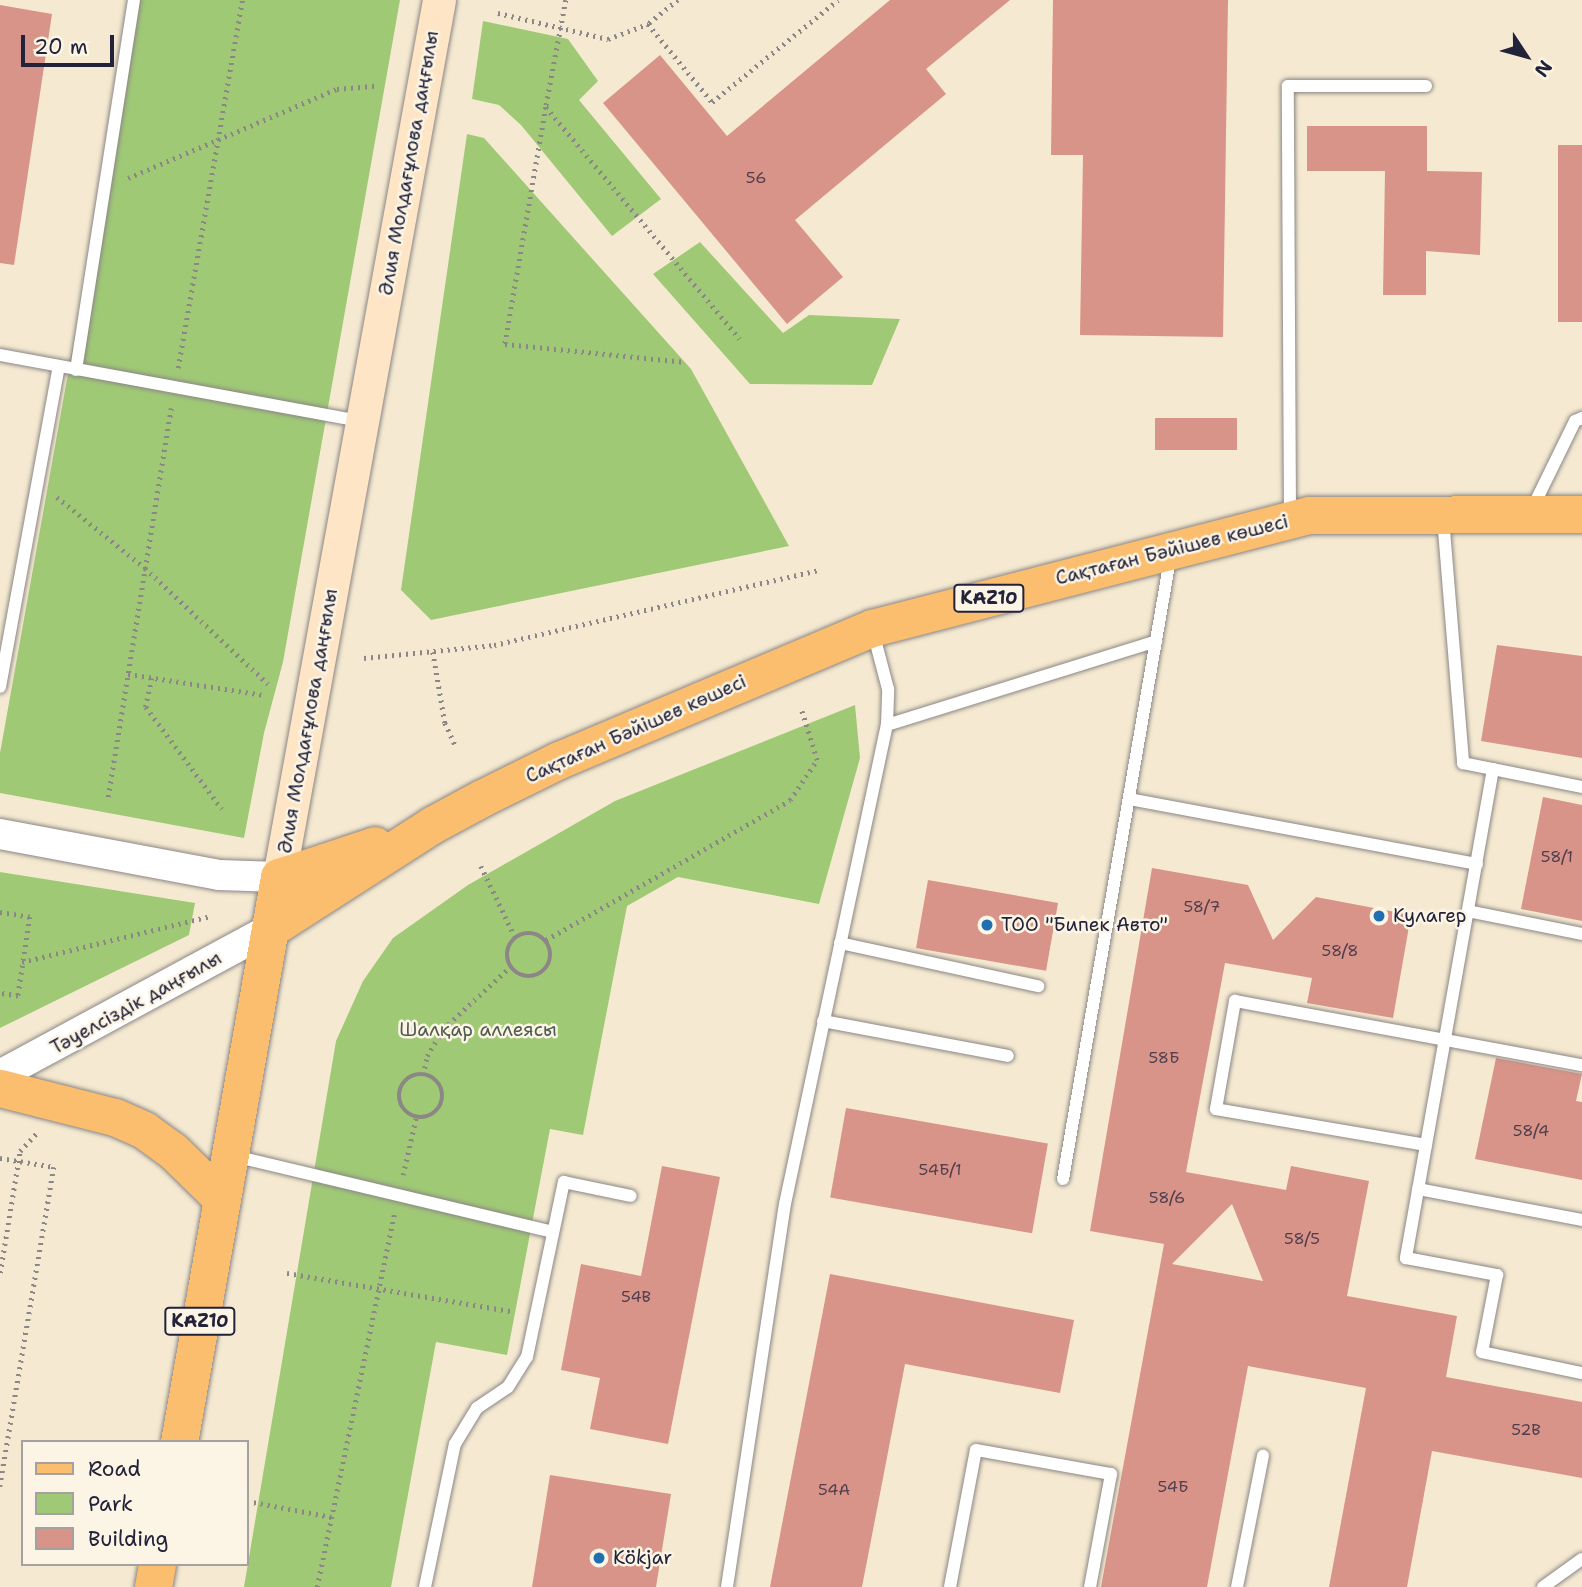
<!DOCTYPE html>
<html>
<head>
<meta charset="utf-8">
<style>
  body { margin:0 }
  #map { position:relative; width:1582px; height:1587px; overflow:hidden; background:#f5ead1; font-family:"Shantell Sans",sans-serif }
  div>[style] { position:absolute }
  .green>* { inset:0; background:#a0c976 }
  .building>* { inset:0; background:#d89488; transform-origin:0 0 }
  .path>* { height:4.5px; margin-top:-2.25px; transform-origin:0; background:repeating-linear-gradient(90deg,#8c8686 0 2px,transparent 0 7px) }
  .path>.ring { margin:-2.25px; padding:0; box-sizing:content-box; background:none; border:4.5px solid #8c8686; border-radius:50% }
  .roads { filter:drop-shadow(0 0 2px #8c8686) drop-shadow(0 0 2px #8c8686) }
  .service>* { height:12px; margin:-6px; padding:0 6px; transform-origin:6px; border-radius:6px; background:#fff }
  .tertiary>* { height:30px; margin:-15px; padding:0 15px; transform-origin:15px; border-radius:15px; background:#fff }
  .secondary>* { height:33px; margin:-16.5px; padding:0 16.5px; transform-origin:16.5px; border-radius:16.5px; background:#fde5c5 }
  .primary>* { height:37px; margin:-18.5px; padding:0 18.5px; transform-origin:18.5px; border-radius:18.5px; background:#fbbd6e }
  .dots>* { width:19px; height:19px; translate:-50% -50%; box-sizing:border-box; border:4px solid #fcf5e5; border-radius:50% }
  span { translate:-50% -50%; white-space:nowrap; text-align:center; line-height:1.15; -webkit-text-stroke:5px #fcf5e5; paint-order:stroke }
  .number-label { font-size:16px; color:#503e4e }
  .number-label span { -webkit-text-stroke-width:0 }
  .shield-label span { padding:2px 5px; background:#fcf5e5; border:2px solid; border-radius:5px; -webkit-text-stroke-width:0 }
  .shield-label { font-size:18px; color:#22223b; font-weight:700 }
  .street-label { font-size:19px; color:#22223b }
  .poi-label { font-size:19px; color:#22223b }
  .left { translate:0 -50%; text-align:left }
  .park-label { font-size:19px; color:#4e5c50 }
  .legend { position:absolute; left:21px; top:1440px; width:228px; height:126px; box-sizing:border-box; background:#fcf5e5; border:2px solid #a5a1a1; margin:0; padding:9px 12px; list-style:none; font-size:21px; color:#22223b }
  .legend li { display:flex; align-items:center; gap:14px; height:35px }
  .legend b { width:35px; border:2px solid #a5a1a1 }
  .north { position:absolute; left:1491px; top:21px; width:70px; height:70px; -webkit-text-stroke:5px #fcf5e5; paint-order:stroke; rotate:126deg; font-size:19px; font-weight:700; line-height:28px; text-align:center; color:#22223b }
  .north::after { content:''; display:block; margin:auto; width:24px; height:32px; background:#22223b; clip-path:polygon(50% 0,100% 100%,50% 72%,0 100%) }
  .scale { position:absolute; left:21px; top:35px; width:93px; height:32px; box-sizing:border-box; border:4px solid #22223b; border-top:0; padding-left:9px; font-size:21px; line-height:24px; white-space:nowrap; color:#22223b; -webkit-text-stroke:5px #fcf5e5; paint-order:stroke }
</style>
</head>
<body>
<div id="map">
  <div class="green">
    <div style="clip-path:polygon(135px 0,400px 0,283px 662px,264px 733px,244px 838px,0 793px,0 753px)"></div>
    <div style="clip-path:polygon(483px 21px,568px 39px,598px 81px,579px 100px,661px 199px,612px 236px,521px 125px,499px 105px,472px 99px)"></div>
    <div style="clip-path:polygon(467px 134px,484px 138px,691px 369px,789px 546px,431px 620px,401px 590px)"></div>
    <div style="clip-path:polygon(700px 242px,783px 333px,809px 315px,900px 319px,872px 385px,750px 384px,653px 274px)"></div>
    <div style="clip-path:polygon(855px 705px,860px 758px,819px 904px,678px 877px,627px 906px,583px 1135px,550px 1129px,507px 1355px,436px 1342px,391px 1587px,244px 1587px,336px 1041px,363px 981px,393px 938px,468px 885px,615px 801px)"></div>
    <div style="clip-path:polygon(0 872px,195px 903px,189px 935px,0 1028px)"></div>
  </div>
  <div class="building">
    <div style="clip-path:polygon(890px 0,1010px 0,926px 69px,946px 94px,795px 220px,843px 277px,787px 324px,603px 103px,660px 55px,727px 136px)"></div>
    <div style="clip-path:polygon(1053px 0,1228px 0,1223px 337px,1080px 335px,1083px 155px,1051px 155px)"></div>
    <div style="clip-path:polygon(0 5px,52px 14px,14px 265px,0 263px)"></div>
    <div style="clip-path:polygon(1307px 126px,1427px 126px,1427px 171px,1482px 172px,1480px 255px,1426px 251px,1426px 295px,1383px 295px,1385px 171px,1307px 171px)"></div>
    <div style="left:1558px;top:145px;width:24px;height:177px"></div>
    <div style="left:1155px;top:418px;width:82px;height:32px"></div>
    <div style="clip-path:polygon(1497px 645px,1582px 656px,1582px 758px,1481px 741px)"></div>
    <div style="clip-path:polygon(1543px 797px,1582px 805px,1582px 921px,1521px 909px)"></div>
    <div style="clip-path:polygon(evenodd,1152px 868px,1248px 885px,1273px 940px,1316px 897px,1411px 915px,1393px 1018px,1307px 1003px,1312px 978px,1225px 963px,1186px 1172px,1286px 1190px,1291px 1166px,1369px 1181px,1347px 1296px,1457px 1316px,1446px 1377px,1582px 1402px,1582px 1478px,1432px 1451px,1407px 1587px,1329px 1587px,1366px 1388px,1248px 1366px,1207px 1587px,1101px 1587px,1164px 1244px,1090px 1231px,1152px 868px,1232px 1204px,1263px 1281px,1172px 1264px,1232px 1204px)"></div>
    <div style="left:928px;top:880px;width:132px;height:69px;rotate:10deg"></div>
    <div style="clip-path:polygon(1496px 1058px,1582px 1074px,1576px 1101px,1582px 1102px,1582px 1180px,1475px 1159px)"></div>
    <div style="left:846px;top:1108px;width:205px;height:91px;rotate:10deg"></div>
    <div style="clip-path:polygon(662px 1166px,720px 1177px,668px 1444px,590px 1429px,600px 1378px,561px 1370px,581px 1264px,641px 1276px)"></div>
    <div style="clip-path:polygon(830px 1274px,1074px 1320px,1060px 1393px,905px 1364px,862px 1587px,770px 1587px)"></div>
    <div style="clip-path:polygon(550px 1475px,671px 1494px,656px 1587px,532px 1587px)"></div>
  </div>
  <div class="path">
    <div style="left:566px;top:0;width:109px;rotate:100.6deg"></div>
    <div style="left:546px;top:107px;width:302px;rotate:50.1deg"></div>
    <div style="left:678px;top:0;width:38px;rotate:141deg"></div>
    <div style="left:648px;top:24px;width:101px;rotate:50.6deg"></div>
    <div style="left:712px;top:102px;width:162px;rotate:-39deg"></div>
    <div style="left:498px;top:13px;width:113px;rotate:13.3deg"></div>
    <div style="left:608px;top:39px;width:43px;rotate:-20.6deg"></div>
    <div style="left:546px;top:107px;width:241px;rotate:99.8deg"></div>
    <div style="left:505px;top:344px;width:181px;rotate:5.7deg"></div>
    <div style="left:128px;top:178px;width:227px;rotate:-23.1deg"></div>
    <div style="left:337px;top:89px;width:38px;rotate:-5deg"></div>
    <div style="left:178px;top:368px;width:374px;rotate:-80.1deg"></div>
    <div style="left:57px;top:497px;width:113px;rotate:38.9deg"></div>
    <div style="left:145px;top:568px;width:169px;rotate:43.3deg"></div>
    <div style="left:433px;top:652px;width:72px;rotate:80.4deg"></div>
    <div style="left:445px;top:723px;width:26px;rotate:65deg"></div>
    <div style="left:364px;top:658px;width:131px;rotate:-5.7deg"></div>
    <div style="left:494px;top:645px;width:333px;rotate:-13deg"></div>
    <div style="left:128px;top:674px;width:138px;rotate:8.8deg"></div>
    <div style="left:152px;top:678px;width:30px;rotate:102deg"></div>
    <div style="left:146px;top:707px;width:127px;rotate:53.3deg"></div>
    <div style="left:108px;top:797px;width:394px;rotate:-80.8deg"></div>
    <div style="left:481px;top:866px;width:79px;rotate:64.4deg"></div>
    <div style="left:0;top:912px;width:30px;rotate:9deg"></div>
    <div style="left:30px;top:917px;width:80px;rotate:98.6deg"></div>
    <div style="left:18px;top:996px;width:18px;rotate:-171deg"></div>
    <div class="ring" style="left:507px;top:933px;width:39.5px;height:39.5px"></div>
    <div style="left:546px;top:940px;width:281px;rotate:-29.8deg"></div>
    <div style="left:790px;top:800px;width:48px;rotate:-56deg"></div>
    <div style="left:817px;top:760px;width:53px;rotate:-107.4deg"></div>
    <div style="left:22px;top:962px;width:195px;rotate:-13.7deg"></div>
    <div class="ring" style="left:399px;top:1074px;width:39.5px;height:39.5px"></div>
    <div style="left:423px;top:1075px;width:19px;rotate:-78deg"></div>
    <div style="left:427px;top:1056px;width:31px;rotate:-59deg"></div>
    <div style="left:443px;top:1029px;width:91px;rotate:-42.8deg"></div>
    <div style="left:0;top:1158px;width:55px;rotate:9.5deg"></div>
    <div style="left:54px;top:1167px;width:324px;rotate:99.6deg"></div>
    <div style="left:403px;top:1175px;width:58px;rotate:-77.2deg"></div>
    <div style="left:0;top:1273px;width:124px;rotate:-80.7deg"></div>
    <div style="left:20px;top:1151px;width:25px;rotate:-47deg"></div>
    <div style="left:287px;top:1273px;width:230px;rotate:9.7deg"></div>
    <div style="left:247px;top:1501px;width:86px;rotate:10.7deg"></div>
    <div style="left:317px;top:1587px;width:381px;rotate:-78.3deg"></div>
  </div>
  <div class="roads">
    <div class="service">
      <div style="left:0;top:355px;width:366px;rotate:10.4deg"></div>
      <div style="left:76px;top:370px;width:375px;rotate:-81.1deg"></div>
      <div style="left:1531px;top:511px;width:100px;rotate:-63.9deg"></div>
      <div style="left:1575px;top:421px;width:8px;rotate:-23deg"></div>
      <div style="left:1290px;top:515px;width:429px;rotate:-90.3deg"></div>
      <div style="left:1288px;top:86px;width:138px"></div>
      <div style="left:1443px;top:518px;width:246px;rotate:85.3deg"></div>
      <div style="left:1463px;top:763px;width:121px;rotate:11.4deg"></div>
      <div style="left:0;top:687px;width:325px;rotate:-79.6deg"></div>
      <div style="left:887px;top:725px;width:282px;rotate:-17.3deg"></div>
      <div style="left:1493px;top:769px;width:497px;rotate:100.1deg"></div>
      <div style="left:1406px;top:1258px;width:93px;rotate:10.6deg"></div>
      <div style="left:1497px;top:1275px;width:78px;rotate:101deg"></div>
      <div style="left:1482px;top:1352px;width:102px;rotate:11.9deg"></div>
      <div style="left:1129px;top:799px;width:354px;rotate:10.6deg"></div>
      <div style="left:1468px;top:911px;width:116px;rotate:11.4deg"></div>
      <div style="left:840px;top:943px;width:203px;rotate:12.3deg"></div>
      <div style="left:823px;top:1021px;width:188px;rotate:10.7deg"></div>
      <div style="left:1426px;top:1145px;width:213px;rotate:-170.3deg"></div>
      <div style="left:1216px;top:1109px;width:110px;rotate:-80deg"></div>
      <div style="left:1235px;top:1001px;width:353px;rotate:10.5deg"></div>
      <div style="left:234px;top:1156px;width:328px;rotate:13.4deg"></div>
      <div style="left:1063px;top:1179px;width:634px;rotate:-80.2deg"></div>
      <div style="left:1418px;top:1189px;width:167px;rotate:10.7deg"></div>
      <div style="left:425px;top:1587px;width:146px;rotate:-78.2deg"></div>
      <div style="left:455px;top:1444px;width:42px;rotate:-58.6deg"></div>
      <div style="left:477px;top:1408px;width:37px;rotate:-34deg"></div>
      <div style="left:508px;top:1387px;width:36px;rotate:-58deg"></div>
      <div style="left:527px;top:1357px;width:179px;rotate:-78.1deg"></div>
      <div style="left:564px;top:1182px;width:68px;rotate:11.8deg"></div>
      <div style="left:727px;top:1587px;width:387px;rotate:-81.4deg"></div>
      <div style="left:785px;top:1204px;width:490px;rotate:-78deg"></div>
      <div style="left:887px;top:725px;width:36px;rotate:-88deg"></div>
      <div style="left:888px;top:689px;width:59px;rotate:-104.7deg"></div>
      <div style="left:950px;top:1587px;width:139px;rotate:-79.3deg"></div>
      <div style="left:976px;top:1450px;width:137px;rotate:10.1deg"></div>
      <div style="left:1111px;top:1474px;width:115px;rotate:100.5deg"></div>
      <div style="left:1237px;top:1587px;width:134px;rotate:-78.8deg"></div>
      <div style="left:1543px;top:1587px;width:48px;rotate:-35.7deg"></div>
    </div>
    <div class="tertiary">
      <div style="left:0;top:834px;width:223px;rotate:10.6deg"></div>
      <div style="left:219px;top:875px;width:60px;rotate:1.9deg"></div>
      <div style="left:0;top:1075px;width:307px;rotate:-28.4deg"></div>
    </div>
    <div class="secondary">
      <div style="left:279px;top:877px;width:891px;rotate:-79.66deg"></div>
    </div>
    <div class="primary">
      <div style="left:270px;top:929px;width:193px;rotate:-32.7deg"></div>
      <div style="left:432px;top:825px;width:57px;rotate:-28.4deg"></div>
      <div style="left:482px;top:798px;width:86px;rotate:-26.3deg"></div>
      <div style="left:559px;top:760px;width:340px;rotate:-22.9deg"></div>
      <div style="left:872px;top:628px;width:451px;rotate:-14.5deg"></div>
      <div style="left:1309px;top:515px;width:273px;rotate:-0.2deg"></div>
      <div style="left:0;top:1088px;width:119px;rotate:14.2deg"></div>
      <div style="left:115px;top:1117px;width:32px;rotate:24deg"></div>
      <div style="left:144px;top:1130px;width:34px;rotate:36deg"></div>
      <div style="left:172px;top:1150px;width:70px;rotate:44.4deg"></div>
      <div style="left:179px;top:1442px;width:574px;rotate:-79.96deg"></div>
      <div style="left:279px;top:877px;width:101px;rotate:-18.4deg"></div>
      <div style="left:153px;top:1587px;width:23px;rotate:-80deg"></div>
    </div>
  </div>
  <div class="dots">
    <div style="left:1379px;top:916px;background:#1f6fb2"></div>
    <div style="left:987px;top:925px;background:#1f6fb2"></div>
    <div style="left:599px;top:1558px;background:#1f6fb2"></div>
  </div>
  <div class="number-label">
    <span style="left:756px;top:178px">56</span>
    <span style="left:1557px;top:857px">58/1</span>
    <span style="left:1202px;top:907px">58/7</span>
    <span style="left:1340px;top:951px">58/8</span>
    <span style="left:1164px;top:1058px">58Б</span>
    <span style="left:1531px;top:1131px">58/4</span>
    <span style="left:940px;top:1170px">54Б/1</span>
    <span style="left:1167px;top:1198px">58/6</span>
    <span style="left:1302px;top:1239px">58/5</span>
    <span style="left:636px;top:1297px">54В</span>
    <span style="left:1526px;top:1430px">52В</span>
    <span style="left:1173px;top:1487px">54Б</span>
    <span style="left:834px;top:1490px">54А</span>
  </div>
  <div class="shield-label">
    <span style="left:989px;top:598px">KAZ10</span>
    <span style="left:200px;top:1321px">KAZ10</span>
  </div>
  <div class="street-label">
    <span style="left:409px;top:163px;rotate:-80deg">Әлия Молдағұлова даңғылы</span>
    <span style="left:1172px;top:550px;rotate:-14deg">Сақтаған Бәйішев көшесі</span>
    <span style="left:308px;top:721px;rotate:-80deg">Әлия Молдағұлова даңғылы</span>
    <span style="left:636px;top:729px;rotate:-24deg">Сақтаған Бәйішев көшесі</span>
    <span style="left:136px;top:1003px;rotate:-29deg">Тәуелсіздік даңғылы</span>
  </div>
  <div class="poi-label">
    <span class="left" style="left:1393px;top:916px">Кулагер</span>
    <span class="left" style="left:1001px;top:925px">ТОО "Бипек Авто"</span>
    <span class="left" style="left:613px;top:1558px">Kökjar</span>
  </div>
  <div class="park-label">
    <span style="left:478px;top:1030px">Шалқар аллеясы</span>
  </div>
  <ul class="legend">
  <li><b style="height:9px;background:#fbbd6e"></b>Road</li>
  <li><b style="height:19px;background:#a0c976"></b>Park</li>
  <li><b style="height:19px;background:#d89488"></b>Building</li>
  </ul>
  <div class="north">N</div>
  <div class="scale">20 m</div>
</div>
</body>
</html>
